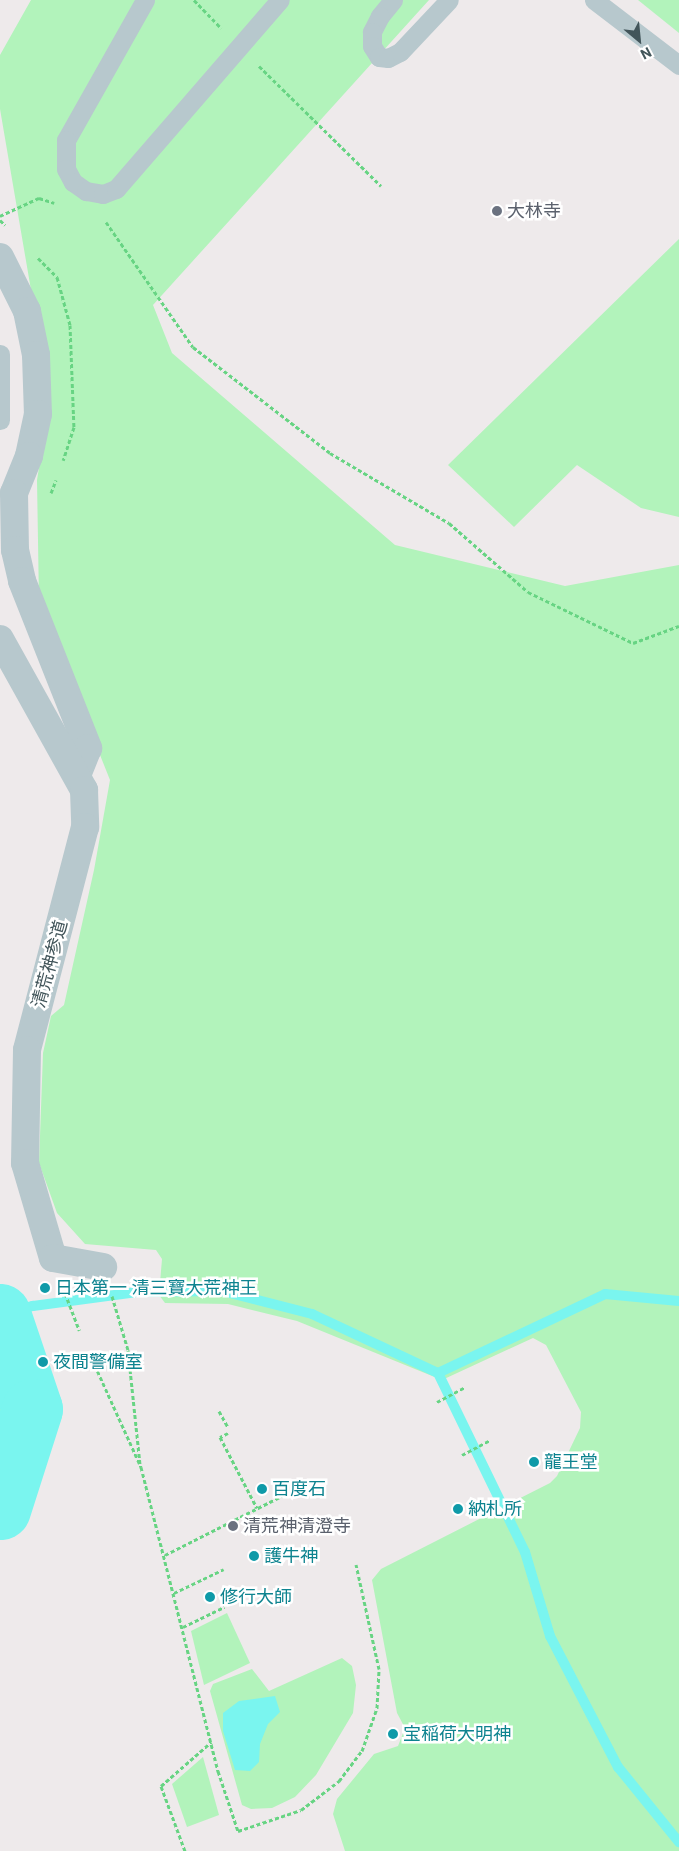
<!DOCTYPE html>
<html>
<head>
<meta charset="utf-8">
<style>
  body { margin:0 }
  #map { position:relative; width:679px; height:1851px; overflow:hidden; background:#eeeaeb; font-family:Roboto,"Noto Sans JP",sans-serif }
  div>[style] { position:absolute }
  .green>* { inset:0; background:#b2f3bb }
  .water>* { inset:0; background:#7af5ef }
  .stream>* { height:10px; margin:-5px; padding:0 5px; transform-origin:5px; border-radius:5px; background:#7af5ef }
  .river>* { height:61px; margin:-30.5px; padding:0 30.5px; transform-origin:30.5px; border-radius:30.5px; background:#7af5ef }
  .path>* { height:3px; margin-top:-1.5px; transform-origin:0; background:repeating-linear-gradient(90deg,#67d483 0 4px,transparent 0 6.5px) }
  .lane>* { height:19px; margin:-9.5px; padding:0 9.5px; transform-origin:9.5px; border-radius:9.5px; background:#b7c8cd }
  .street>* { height:28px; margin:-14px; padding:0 14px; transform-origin:14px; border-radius:14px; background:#b7c8cd }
  .dots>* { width:14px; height:14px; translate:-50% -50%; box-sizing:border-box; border:2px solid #fff; border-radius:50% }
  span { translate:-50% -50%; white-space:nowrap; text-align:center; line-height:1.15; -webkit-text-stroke:5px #fff; paint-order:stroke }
  .worship-label { font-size:18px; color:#5b616d }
  .left { translate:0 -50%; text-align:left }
  .street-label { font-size:18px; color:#42555a }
  .culture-label { font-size:18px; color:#0d838f }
  .north { position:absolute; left:614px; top:15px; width:50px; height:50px; -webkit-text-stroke:4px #fff; paint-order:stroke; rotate:152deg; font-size:14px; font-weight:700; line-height:20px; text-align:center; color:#42555a }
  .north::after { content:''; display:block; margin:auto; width:18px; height:22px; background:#42555a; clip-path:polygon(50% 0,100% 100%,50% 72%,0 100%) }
</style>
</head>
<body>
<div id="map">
  <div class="green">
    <div style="clip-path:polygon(31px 0,429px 0,153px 305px,172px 353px,395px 545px,565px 586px,679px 565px,679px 1851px,345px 1851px,333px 1814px,337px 1799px,374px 1754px,398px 1746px,405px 1728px,397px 1713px,372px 1580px,381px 1569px,550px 1483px,557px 1476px,580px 1428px,581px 1412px,546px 1345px,533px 1338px,442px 1380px,297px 1321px,228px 1304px,165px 1303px,159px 1295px,162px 1259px,156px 1250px,85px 1244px,57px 1213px,39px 1163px,43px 1053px,51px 1016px,64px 1005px,94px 870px,110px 780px,39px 602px,37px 480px,50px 401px,0 109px,0 55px)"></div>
    <div style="clip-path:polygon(638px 0,679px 0,679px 33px)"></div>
    <div style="clip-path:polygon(679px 239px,679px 517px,641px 508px,577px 465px,514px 527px,448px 465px)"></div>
    <div style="clip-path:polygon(0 1355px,16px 1421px,0 1466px)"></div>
    <div style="clip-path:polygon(227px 1613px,250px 1663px,204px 1685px,191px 1631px)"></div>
    <div style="clip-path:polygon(342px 1658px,352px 1666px,356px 1685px,353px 1713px,316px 1775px,295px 1797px,272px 1808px,251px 1809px,242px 1805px,210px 1691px,213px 1684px,252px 1669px,269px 1691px)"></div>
    <div style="clip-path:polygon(203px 1757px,219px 1815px,187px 1827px,172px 1784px)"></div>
  </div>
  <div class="water">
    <div style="clip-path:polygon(275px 1696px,280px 1712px,268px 1724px,260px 1744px,259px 1762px,250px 1771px,235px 1770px,223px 1731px,223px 1713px,239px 1701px)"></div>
  </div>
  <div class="stream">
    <div style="left:0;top:1314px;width:34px;rotate:-14deg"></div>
    <div style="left:33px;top:1306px;width:105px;rotate:-7.7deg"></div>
    <div style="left:137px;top:1292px;width:85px;rotate:-0.7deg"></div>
    <div style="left:222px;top:1291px;width:93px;rotate:14.3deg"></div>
    <div style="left:312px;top:1314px;width:139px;rotate:25.1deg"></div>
    <div style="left:438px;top:1373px;width:199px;rotate:64.1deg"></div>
    <div style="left:525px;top:1552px;width:88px;rotate:73.4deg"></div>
    <div style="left:550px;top:1636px;width:148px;rotate:62.6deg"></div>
    <div style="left:618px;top:1767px;width:97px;rotate:50.9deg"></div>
    <div style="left:438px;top:1373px;width:185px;rotate:-25.3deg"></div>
    <div style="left:605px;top:1294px;width:74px;rotate:5.4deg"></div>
  </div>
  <div class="river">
    <div style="left:0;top:1314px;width:100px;rotate:71.4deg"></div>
    <div style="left:32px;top:1409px;width:105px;rotate:107.7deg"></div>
  </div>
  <div class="path">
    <div style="left:194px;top:0;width:39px;rotate:46deg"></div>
    <div style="left:259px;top:66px;width:171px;rotate:44.5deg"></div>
    <div style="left:0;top:216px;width:43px;rotate:-24.8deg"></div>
    <div style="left:39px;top:198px;width:16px;rotate:18deg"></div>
    <div style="left:0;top:220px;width:7px;rotate:45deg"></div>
    <div style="left:106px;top:222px;width:152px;rotate:55.2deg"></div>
    <div style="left:193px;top:347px;width:173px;rotate:37.7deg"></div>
    <div style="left:330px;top:453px;width:138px;rotate:30.5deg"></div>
    <div style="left:449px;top:523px;width:105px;rotate:41.1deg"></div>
    <div style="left:528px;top:592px;width:117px;rotate:25.9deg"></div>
    <div style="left:633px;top:643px;width:49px;rotate:-20.3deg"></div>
    <div style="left:38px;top:258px;width:27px;rotate:45deg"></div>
    <div style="left:57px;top:277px;width:50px;rotate:74.8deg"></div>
    <div style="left:70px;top:325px;width:102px;rotate:87.8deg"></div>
    <div style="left:74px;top:427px;width:35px;rotate:108deg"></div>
    <div style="left:51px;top:493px;width:14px;rotate:-69deg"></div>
    <div style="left:65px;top:1293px;width:40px;rotate:69deg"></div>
    <div style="left:112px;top:1296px;width:56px;rotate:73.5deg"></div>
    <div style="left:128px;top:1350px;width:115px;rotate:84deg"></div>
    <div style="left:92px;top:1359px;width:119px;rotate:65.6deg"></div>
    <div style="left:141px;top:1467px;width:314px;rotate:75.8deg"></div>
    <div style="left:218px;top:1771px;width:63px;rotate:71.6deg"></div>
    <div style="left:238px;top:1831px;width:66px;rotate:-18.4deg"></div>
    <div style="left:301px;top:1810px;width:48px;rotate:-37.3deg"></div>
    <div style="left:339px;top:1781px;width:38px;rotate:-53deg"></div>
    <div style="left:362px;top:1751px;width:46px;rotate:-70.8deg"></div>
    <div style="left:377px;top:1708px;width:39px;rotate:-87deg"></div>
    <div style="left:379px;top:1669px;width:107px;rotate:-102.4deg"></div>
    <div style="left:437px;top:1402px;width:32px;rotate:-28deg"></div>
    <div style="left:219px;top:1411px;width:18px;rotate:61deg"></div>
    <div style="left:228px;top:1433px;width:9px;rotate:153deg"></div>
    <div style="left:220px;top:1437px;width:80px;rotate:62.5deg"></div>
    <div style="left:462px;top:1455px;width:32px;rotate:-28deg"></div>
    <div style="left:165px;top:1555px;width:131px;rotate:-26.8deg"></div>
    <div style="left:174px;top:1593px;width:55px;rotate:-25.6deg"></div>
    <div style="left:183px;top:1627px;width:46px;rotate:-26deg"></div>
    <div style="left:185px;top:1851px;width:69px;rotate:-110.3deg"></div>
    <div style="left:161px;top:1786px;width:67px;rotate:-41.3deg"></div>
  </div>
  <div class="lane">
    <div style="left:145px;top:0;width:161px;rotate:119.4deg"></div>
    <div style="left:66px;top:140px;width:29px;rotate:90deg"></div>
    <div style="left:66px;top:169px;width:15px;rotate:62deg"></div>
    <div style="left:73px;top:182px;width:16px;rotate:35deg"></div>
    <div style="left:86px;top:191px;width:17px;rotate:10deg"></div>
    <div style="left:103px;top:194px;width:14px;rotate:-21deg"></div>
    <div style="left:116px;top:189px;width:250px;rotate:-49.1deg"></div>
    <div style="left:393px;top:0;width:21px;rotate:129deg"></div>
    <div style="left:380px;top:16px;width:18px;rotate:117deg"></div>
    <div style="left:372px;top:32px;width:14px;rotate:90deg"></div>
    <div style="left:372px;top:46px;width:13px;rotate:58deg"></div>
    <div style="left:379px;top:57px;width:9px;rotate:6deg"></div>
    <div style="left:388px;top:58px;width:13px;rotate:-27deg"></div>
    <div style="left:400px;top:52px;width:71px;rotate:-46.7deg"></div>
    <div style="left:594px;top:0;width:107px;rotate:37.4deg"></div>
    <div style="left:0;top:354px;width:66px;rotate:90deg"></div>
  </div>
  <div class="street">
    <div style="left:0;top:257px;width:60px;rotate:63.4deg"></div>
    <div style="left:27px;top:311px;width:45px;rotate:78.4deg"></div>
    <div style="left:36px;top:355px;width:59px;rotate:88.1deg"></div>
    <div style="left:38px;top:414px;width:43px;rotate:102.1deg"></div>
    <div style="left:29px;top:456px;width:40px;rotate:112deg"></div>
    <div style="left:14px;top:493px;width:57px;rotate:89deg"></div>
    <div style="left:15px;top:550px;width:32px;rotate:77deg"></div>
    <div style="left:22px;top:581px;width:180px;rotate:68.4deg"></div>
    <div style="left:88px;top:748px;width:29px;rotate:112deg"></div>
    <div style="left:0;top:639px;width:173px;rotate:60.9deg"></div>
    <div style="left:84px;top:790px;width:37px;rotate:88deg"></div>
    <div style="left:85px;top:827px;width:230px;rotate:104.6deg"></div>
    <div style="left:27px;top:1050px;width:113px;rotate:91deg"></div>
    <div style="left:25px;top:1163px;width:99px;rotate:73.6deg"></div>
    <div style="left:53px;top:1258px;width:51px;rotate:10.2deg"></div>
  </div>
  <div class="dots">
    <div style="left:497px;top:211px;background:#6b7280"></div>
    <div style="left:45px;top:1288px;background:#0f9aa8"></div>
    <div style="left:43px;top:1362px;background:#0f9aa8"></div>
    <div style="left:534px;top:1462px;background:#0f9aa8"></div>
    <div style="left:262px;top:1489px;background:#0f9aa8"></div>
    <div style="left:458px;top:1509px;background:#0f9aa8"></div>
    <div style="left:233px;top:1526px;background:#6b7280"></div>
    <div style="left:254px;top:1556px;background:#0f9aa8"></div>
    <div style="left:210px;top:1597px;background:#0f9aa8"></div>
    <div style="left:393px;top:1734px;background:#0f9aa8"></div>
  </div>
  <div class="worship-label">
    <span class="left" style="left:507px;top:211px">大林寺</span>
    <span class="left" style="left:243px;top:1526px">清荒神清澄寺</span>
  </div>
  <div class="street-label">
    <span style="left:50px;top:964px;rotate:-75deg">清荒神参道</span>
  </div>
  <div class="culture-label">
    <span class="left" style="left:55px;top:1288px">日本第一 清三寶大荒神王</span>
    <span class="left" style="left:53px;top:1362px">夜間警備室</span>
    <span class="left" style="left:544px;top:1462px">龍王堂</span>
    <span class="left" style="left:272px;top:1489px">百度石</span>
    <span class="left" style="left:468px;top:1509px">納札所</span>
    <span class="left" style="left:264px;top:1556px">護牛神</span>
    <span class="left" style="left:220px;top:1597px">修行大師</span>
    <span class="left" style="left:403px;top:1734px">宝稲荷大明神</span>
  </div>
  <div class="north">N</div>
</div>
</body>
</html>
